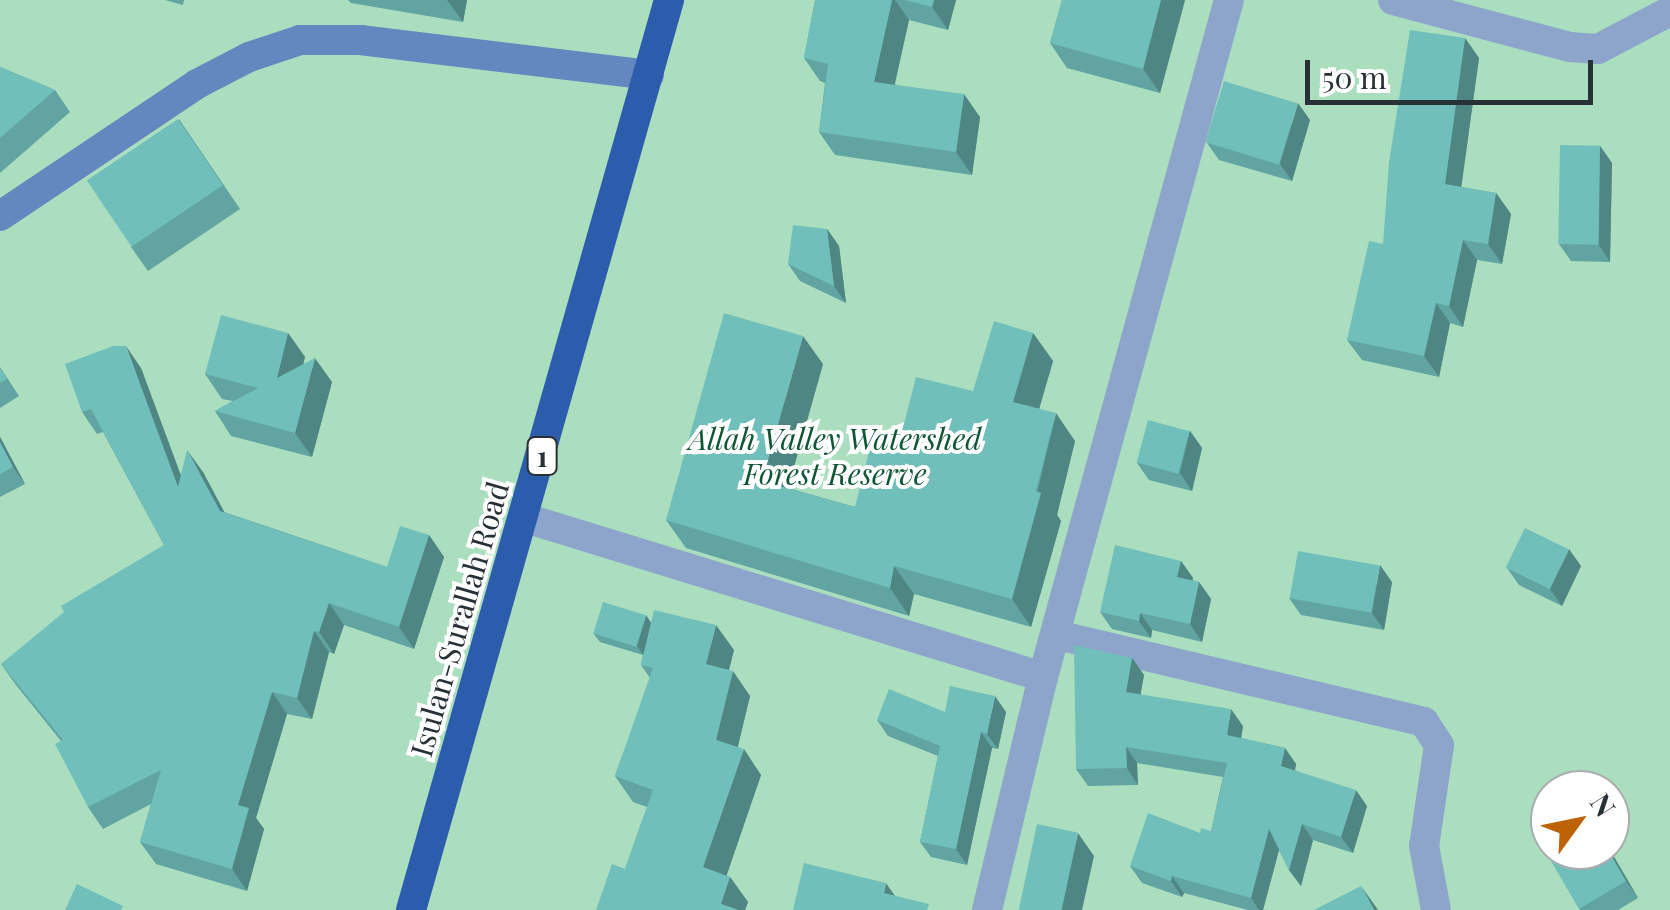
<!DOCTYPE html>
<html>
<head>
<meta charset="utf-8">
<style>
  body { margin:0 }
  #map { position:relative; width:1670px; height:910px; overflow:hidden; background:#cbe4ef; font-family:"Playfair Display",serif }
  div>[style] { position:absolute }
  .green>* { inset:0; background:#abdebf }
  .street>* { height:30px; margin:-15px; padding:0 15px; transform-origin:15px; border-radius:15px; background:#8da5cb }
  .secondary>* { height:30px; margin:-15px; padding:0 15px; transform-origin:15px; border-radius:15px; background:#6487bf }
  .highway>* { height:30px; margin:-15px; padding:0 15px; transform-origin:15px; border-radius:15px; background:#2c5dac }
  .wall>* { inset:0; background:#61a4a1 }
  .shaded-wall>* { inset:0; background:#4f8683 }
  .building>* { inset:0; background:#71bfbb; transform-origin:0 0 }
  span { translate:-50% -50%; white-space:nowrap; text-align:center; line-height:1.15; -webkit-text-stroke:8px #fff; paint-order:stroke }
  .shield-label span { padding:2px 8px; background:#fff; border:2px solid; border-radius:8px; -webkit-text-stroke-width:0 }
  .shield-label { font-size:28px; color:#283236; font-weight:700 }
  .park-label { font-size:30px; color:#115636; font-style:italic }
  .street-label { font-size:30px; color:#283236 }
  .north { position:absolute; left:1530px; top:770px; width:100px; height:100px; box-sizing:border-box; background:#fff; border:2px solid #a9adaf; border-radius:50%; rotate:57deg; font-size:28px; font-weight:700; line-height:40px; text-align:center; color:#283236 }
  .north::after { content:''; display:block; margin:auto; width:35px; height:45px; background:#bd6305; clip-path:polygon(50% 0,100% 100%,50% 72%,0 100%) }
  .scale { position:absolute; left:1305px; top:60px; width:288px; height:45px; box-sizing:border-box; border:5px solid #283236; border-top:0; padding-left:12px; font-size:30px; line-height:35px; white-space:nowrap; color:#283236; -webkit-text-stroke:8px #fff; paint-order:stroke }
</style>
</head>
<body>
<div id="map">
  <div class="green">
    <div style="clip-path:polygon(evenodd,0 0,1670px 0,1670px 910px,0 910px,0 0,1550px 790px,1610px 790px,1610px 850px,1550px 850px,1550px 790px)"></div>
  </div>
  <div class="street">
    <div style="left:1393px;top:0;width:183px;rotate:14.9deg"></div>
    <div style="left:1570px;top:47px;width:28px;rotate:4deg"></div>
    <div style="left:1598px;top:49px;width:81px;rotate:-27.8deg"></div>
    <div style="left:525px;top:518px;width:542px;rotate:17.06deg"></div>
    <div style="left:1057px;top:635px;width:377px;rotate:13.3deg"></div>
    <div style="left:1424px;top:722px;width:27px;rotate:57deg"></div>
    <div style="left:1439px;top:745px;width:102px;rotate:98.4deg"></div>
    <div style="left:1424px;top:846px;width:65px;rotate:79.4deg"></div>
    <div style="left:987px;top:910px;width:240px;rotate:-76.5deg"></div>
    <div style="left:1043px;top:677px;width:702px;rotate:-74.64deg"></div>
  </div>
  <div class="secondary">
    <div style="left:0;top:216px;width:237px;rotate:-33.8deg"></div>
    <div style="left:197px;top:84px;width:59px;rotate:-27.4deg"></div>
    <div style="left:249px;top:57px;width:54px;rotate:-18.4deg"></div>
    <div style="left:300px;top:40px;width:60px"></div>
    <div style="left:360px;top:40px;width:291px;rotate:6.9deg"></div>
  </div>
  <div class="highway">
    <div style="left:411px;top:910px;width:946px;rotate:-74.17deg"></div>
  </div>
  <div class="wall">
    <div style="clip-path:polygon(165px 0,184px 0,183px 5px)"></div>
    <div style="clip-path:polygon(348px 0,467px 0,463px 22px,351px 3px)"></div>
    <div style="clip-path:polygon(815px 0,956px 0,948px 30px,909px 20px,895px 84px,980px 117px,972px 175px,835px 155px,819px 132px,825px 83px,820px 81px,804px 58px)"></div>
    <div style="clip-path:polygon(1062px 0,1185px 0,1160px 93px,1067px 68px,1050px 43px)"></div>
    <div style="clip-path:polygon(1465px 38px,1479px 58px,1461px 187px,1496px 193px,1511px 214px,1502px 264px,1477px 260px,1463px 327px,1450px 323px,1439px 377px,1362px 360px,1347px 340px,1383px 244px)"></div>
    <div style="clip-path:polygon(0 67px,55px 90px,70px 112px,0 173px)"></div>
    <div style="clip-path:polygon(179px 119px,240px 209px,148px 271px,131px 247px)"></div>
    <div style="clip-path:polygon(1310px 120px,1292px 181px,1219px 160px,1207px 143px)"></div>
    <div style="clip-path:polygon(1600px 146px,1612px 163px,1610px 262px,1571px 261px,1559px 244px)"></div>
    <div style="clip-path:polygon(827px 229px,839px 246px,846px 303px,800px 281px,788px 264px)"></div>
    <div style="clip-path:polygon(288px 333px,305px 357px,303px 364px,332px 382px,312px 457px,231px 436px,215px 411px,233px 401px,222px 399px,205px 374px)"></div>
    <div style="clip-path:polygon(1033px 333px,1053px 361px,1039px 409px,1075px 441px,1057px 515px,1061px 521px,1031px 627px,914px 594px,909px 616px,686px 548px,666px 520px,823px 364px,788px 488px,855px 507px,897px 451px,973px 391px)"></div>
    <div style="clip-path:polygon(0 367px,19px 396px,0 408px)"></div>
    <div style="clip-path:polygon(141px 368px,181px 476px,203px 472px,224px 512px,387px 567px,429px 535px,444px 557px,414px 649px,344px 625px,334px 654px,329px 652px,312px 719px,287px 714px,256px 818px,264px 829px,247px 891px,156px 864px,140px 842px,151px 804px,103px 829px,88px 807px,61px 741px,16px 685px,1px 664px,164px 545px,103px 432px,97px 434px,82px 412px)"></div>
    <div style="clip-path:polygon(1190px 431px,1202px 448px,1192px 491px,1149px 480px,1137px 463px)"></div>
    <div style="clip-path:polygon(0 437px,25px 484px,0 497px)"></div>
    <div style="clip-path:polygon(1181px 561px,1193px 578px,1192px 580px,1199px 582px,1211px 599px,1202px 642px,1152px 630px,1151px 638px,1112px 629px,1100px 612px)"></div>
    <div style="clip-path:polygon(1581px 566px,1562px 606px,1519px 585px,1507px 568px)"></div>
    <div style="clip-path:polygon(1392px 582px,1384px 630px,1301px 615px,1289px 598px)"></div>
    <div style="clip-path:polygon(651px 623px,734px 650px,729px 670px,750px 696px,738px 747px,761px 775px,726px 875px,730px 877px,748px 902px,745px 910px,596px 910px,625px 869px,647px 807px,633px 802px,615px 776px,650px 678px,641px 665px,643px 655px,600px 642px,593px 633px)"></div>
    <div style="clip-path:polygon(1132px 658px,1144px 675px,1140px 695px,1243px 726px,1241px 738px,1285px 748px,1296px 764px,1295px 770px,1367px 806px,1353px 853px,1313px 840px,1301px 886px,1289px 870px,1279px 850px,1263px 910px,1248px 910px,1184px 893px,1182px 897px,1142px 883px,1130px 866px,1200px 833px,1211px 831px,1223px 777px,1137px 763px,1138px 785px,1088px 786px,1076px 769px)"></div>
    <div style="clip-path:polygon(1006px 712px,998px 749px,992px 748px,967px 865px,931px 857px,920px 842px,938px 756px,888px 736px,877px 720px)"></div>
    <div style="clip-path:polygon(1539px 840px,1610px 850px,1638px 898px,1618px 910px,1580px 910px)"></div>
  </div>
  <div class="shaded-wall">
    <div style="clip-path:polygon(447px 0,467px 0,463px 22px)"></div>
    <div style="clip-path:polygon(892px 0,895px 0,909px 20px,890px 104px,874px 82px)"></div>
    <div style="clip-path:polygon(934px 0,956px 0,948px 30px,932px 7px)"></div>
    <div style="clip-path:polygon(1161px 0,1185px 0,1160px 93px,1143px 69px)"></div>
    <div style="clip-path:polygon(1465px 38px,1479px 58px,1459px 204px,1445px 184px)"></div>
    <div style="clip-path:polygon(964px 94px,980px 117px,972px 175px,956px 152px)"></div>
    <div style="clip-path:polygon(1298px 103px,1310px 120px,1292px 181px,1280px 164px)"></div>
    <div style="clip-path:polygon(1600px 146px,1612px 163px,1610px 262px,1599px 245px)"></div>
    <div style="clip-path:polygon(1496px 193px,1511px 214px,1502px 264px,1488px 244px)"></div>
    <div style="clip-path:polygon(827px 229px,839px 246px,846px 303px,834px 286px)"></div>
    <div style="clip-path:polygon(1463px 240px,1477px 260px,1463px 327px,1449px 306px)"></div>
    <div style="clip-path:polygon(1436px 303px,1450px 323px,1439px 377px,1424px 356px)"></div>
    <div style="clip-path:polygon(288px 333px,305px 357px,294px 402px,277px 378px)"></div>
    <div style="clip-path:polygon(1033px 333px,1053px 361px,1033px 430px,1013px 402px)"></div>
    <div style="clip-path:polygon(803px 336px,823px 364px,782px 509px,762px 481px)"></div>
    <div style="clip-path:polygon(126px 346px,141px 368px,193px 508px,178px 487px)"></div>
    <div style="clip-path:polygon(315px 358px,332px 382px,312px 457px,295px 433px)"></div>
    <div style="clip-path:polygon(1056px 413px,1075px 441px,1057px 515px,1061px 521px,1031px 627px,1012px 599px)"></div>
    <div style="clip-path:polygon(1190px 431px,1202px 448px,1192px 491px,1180px 473px)"></div>
    <div style="clip-path:polygon(0 437px,25px 484px,13px 467px,0 442px)"></div>
    <div style="clip-path:polygon(187px 450px,203px 472px,235px 532px,220px 511px)"></div>
    <div style="clip-path:polygon(429px 535px,444px 557px,414px 649px,399px 627px)"></div>
    <div style="clip-path:polygon(1569px 549px,1581px 566px,1562px 606px,1550px 589px)"></div>
    <div style="clip-path:polygon(1181px 561px,1193px 578px,1189px 594px,1177px 577px)"></div>
    <div style="clip-path:polygon(1380px 565px,1392px 582px,1384px 630px,1372px 613px)"></div>
    <div style="clip-path:polygon(894px 566px,914px 594px,909px 616px,890px 588px)"></div>
    <div style="clip-path:polygon(1199px 582px,1211px 599px,1202px 642px,1190px 624px)"></div>
    <div style="clip-path:polygon(329px 603px,344px 625px,334px 654px,319px 632px)"></div>
    <div style="clip-path:polygon(1140px 613px,1152px 630px,1151px 638px,1139px 621px)"></div>
    <div style="clip-path:polygon(646px 615px,652px 624px,643px 655px,637px 646px)"></div>
    <div style="clip-path:polygon(716px 625px,734px 650px,724px 689px,706px 664px)"></div>
    <div style="clip-path:polygon(314px 631px,329px 652px,312px 719px,297px 698px)"></div>
    <div style="clip-path:polygon(1132px 658px,1144px 675px,1138px 709px,1126px 692px)"></div>
    <div style="clip-path:polygon(733px 671px,750px 696px,733px 765px,716px 740px)"></div>
    <div style="clip-path:polygon(272px 692px,287px 714px,256px 818px,264px 829px,247px 891px,232px 869px,238px 805px)"></div>
    <div style="clip-path:polygon(995px 696px,1006px 712px,998px 749px,987px 734px)"></div>
    <div style="clip-path:polygon(1231px 709px,1243px 726px,1239px 751px,1227px 735px)"></div>
    <div style="clip-path:polygon(981px 732px,992px 748px,967px 865px,956px 849px)"></div>
    <div style="clip-path:polygon(1126px 747px,1137px 763px,1138px 785px,1127px 768px)"></div>
    <div style="clip-path:polygon(1285px 748px,1296px 764px,1293px 782px,1281px 766px)"></div>
    <div style="clip-path:polygon(744px 749px,761px 775px,721px 892px,703px 867px)"></div>
    <div style="clip-path:polygon(1356px 790px,1367px 806px,1353px 853px,1341px 837px)"></div>
    <div style="clip-path:polygon(1302px 824px,1313px 840px,1301px 886px,1289px 870px)"></div>
    <div style="clip-path:polygon(1269px 829px,1280px 846px,1263px 910px,1259px 910px,1251px 898px)"></div>
    <div style="clip-path:polygon(1078px 833px,1094px 856px,1082px 910px,1060px 910px)"></div>
    <div style="clip-path:polygon(1608px 850px,1610px 850px,1638px 898px,1626px 881px)"></div>
    <div style="clip-path:polygon(1172px 876px,1184px 893px,1182px 897px,1171px 881px)"></div>
    <div style="clip-path:polygon(730px 877px,748px 902px,745px 910px,726px 910px,721px 904px)"></div>
    <div style="clip-path:polygon(886px 883px,904px 909px,884px 893px)"></div>
    <div style="clip-path:polygon(1361px 886px,1376px 907px,1378px 910px,1374px 910px)"></div>
  </div>
  <div class="building">
    <div style="clip-path:polygon(815px 0,892px 0,874px 82px,964px 94px,956px 152px,819px 132px,828px 64px,804px 58px)"></div>
    <div style="clip-path:polygon(905px 0,934px 0,932px 7px)"></div>
    <div style="clip-path:polygon(1062px 0,1161px 0,1143px 69px,1050px 43px)"></div>
    <div style="clip-path:polygon(1410px 30px,1465px 38px,1445px 184px,1496px 193px,1488px 244px,1463px 240px,1449px 306px,1436px 303px,1424px 356px,1347px 340px,1369px 241px,1383px 244px,1389px 162px)"></div>
    <div style="clip-path:polygon(0 67px,55px 90px,0 138px)"></div>
    <div style="left:1224px;top:81px;width:77px;height:64px;rotate:17deg"></div>
    <div style="left:178px;top:119px;width:80px;height:110px;rotate:56deg"></div>
    <div style="left:1560px;top:145px;width:40px;height:99px;rotate:1deg"></div>
    <div style="clip-path:polygon(793px 225px,827px 229px,834px 286px,788px 264px)"></div>
    <div style="clip-path:polygon(724px 313px,803px 336px,762px 481px,855px 507px,871px 444px,897px 451px,916px 377px,973px 391px,994px 321px,1033px 333px,1013px 402px,1056px 413px,1036px 491px,1041px 493px,1012px 599px,894px 566px,890px 588px,666px 520px)"></div>
    <div style="clip-path:polygon(221px 315px,288px 333px,277px 378px,315px 358px,295px 433px,215px 411px,258px 388px,205px 374px)"></div>
    <div style="clip-path:polygon(113px 346px,126px 346px,178px 487px,187px 450px,220px 511px,387px 567px,400px 526px,429px 535px,399px 627px,329px 603px,319px 632px,314px 631px,297px 698px,272px 692px,238px 805px,249px 808px,232px 869px,140px 842px,161px 770px,88px 807px,55px 744px,63px 740px,1px 664px,64px 612px,61px 606px,164px 545px,91px 409px,82px 412px,65px 364px)"></div>
    <div style="clip-path:polygon(0 368px,7px 379px,0 383px)"></div>
    <div style="left:1148px;top:420px;width:43px;height:44px;rotate:15deg"></div>
    <div style="clip-path:polygon(0 442px,13px 467px,0 474px)"></div>
    <div style="left:1525px;top:528px;width:49px;height:44px;rotate:26deg"></div>
    <div style="clip-path:polygon(1115px 545px,1181px 561px,1177px 577px,1199px 582px,1190px 624px,1140px 613px,1139px 621px,1100px 612px)"></div>
    <div style="left:1298px;top:551px;width:83px;height:48px;rotate:10deg"></div>
    <div style="left:603px;top:602px;width:45px;height:33px;rotate:17deg"></div>
    <div style="clip-path:polygon(654px 610px,716px 625px,706px 664px,733px 671px,716px 740px,744px 749px,703px 867px,730px 877px,721px 904px,739px 910px,596px 910px,612px 864px,625px 869px,653px 790px,615px 776px,653px 668px,641px 665px)"></div>
    <div style="clip-path:polygon(1074px 645px,1132px 658px,1126px 692px,1231px 709px,1227px 735px,1285px 748px,1281px 766px,1356px 790px,1341px 837px,1302px 824px,1289px 870px,1269px 829px,1251px 898px,1172px 876px,1171px 881px,1130px 866px,1148px 813px,1200px 833px,1201px 828px,1211px 831px,1227px 763px,1126px 747px,1127px 768px,1076px 769px)"></div>
    <div style="clip-path:polygon(950px 686px,995px 696px,987px 734px,981px 732px,956px 849px,920px 842px,940px 746px,877px 720px,889px 689px,945px 712px)"></div>
    <div style="left:1037px;top:824px;width:42px;height:88px;rotate:12deg"></div>
    <div style="clip-path:polygon(1550px 833px,1550px 850px,1608px 850px,1626px 881px,1579px 909px,1539px 840px)"></div>
    <div style="clip-path:polygon(804px 863px,886px 883px,884px 893px,929px 904px,927px 910px,793px 910px)"></div>
    <div style="clip-path:polygon(77px 884px,123px 906px,121px 910px,65px 910px)"></div>
    <div style="clip-path:polygon(1361px 886px,1374px 910px,1314px 910px)"></div>
  </div>
  <div class="shield-label">
    <span style="left:542px;top:456px">1</span>
  </div>
  <div class="park-label">
    <span style="left:835px;top:455px">Allah Valley Watershed<br>Forest Reserve</span>
  </div>
  <div class="street-label">
    <span style="left:459px;top:619px;rotate:-74deg">Isulan-Surallah Road</span>
  </div>
  <div class="north">N</div>
  <div class="scale">50 m</div>
</div>
</body>
</html>
